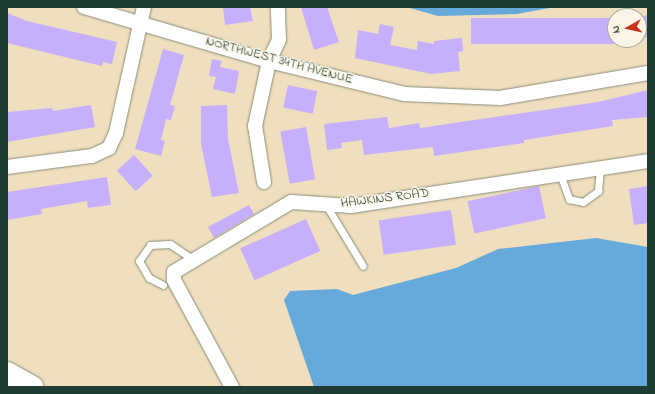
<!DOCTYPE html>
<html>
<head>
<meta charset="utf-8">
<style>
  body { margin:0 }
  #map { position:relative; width:655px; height:394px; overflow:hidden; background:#f0dfbe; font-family:"Indie Flower",sans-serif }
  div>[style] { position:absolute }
  .water>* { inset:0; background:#65aada }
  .building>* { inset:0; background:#c6affc; transform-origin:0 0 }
  .roads { filter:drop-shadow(0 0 1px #888e79) drop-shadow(0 0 1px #888e79) }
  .service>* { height:7px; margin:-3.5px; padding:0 3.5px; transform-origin:3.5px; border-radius:3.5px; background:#fff }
  .minor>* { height:14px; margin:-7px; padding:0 7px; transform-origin:7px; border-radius:7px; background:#fff }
  .motorway>* { height:22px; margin:-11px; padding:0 11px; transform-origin:11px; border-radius:11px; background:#fff }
  span { translate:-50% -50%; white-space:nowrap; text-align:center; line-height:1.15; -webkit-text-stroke:3px #fcf5e5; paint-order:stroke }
  .street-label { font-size:13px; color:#1f3d34 }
  .frame { position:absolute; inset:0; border:8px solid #1f3d34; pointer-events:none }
  .north { position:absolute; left:607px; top:8px; width:40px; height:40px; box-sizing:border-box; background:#fcf5e5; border:1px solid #a4ab9e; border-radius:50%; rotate:262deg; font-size:11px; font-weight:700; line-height:16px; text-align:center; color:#1f3d34 }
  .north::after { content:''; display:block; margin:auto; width:14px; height:18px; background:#c8321e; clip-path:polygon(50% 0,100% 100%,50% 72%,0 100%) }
</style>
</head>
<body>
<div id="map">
  <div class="water">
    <div style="clip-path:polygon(406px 7px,555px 7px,517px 14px,438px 16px)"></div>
    <div style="clip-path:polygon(596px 238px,648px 247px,648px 387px,314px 387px,284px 300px,290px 291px,337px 289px,353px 295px,456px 268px,498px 249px)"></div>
  </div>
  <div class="building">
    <div style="clip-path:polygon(223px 7px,250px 7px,253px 21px,225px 25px)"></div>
    <div style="clip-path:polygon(301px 7px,327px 7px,339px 42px,314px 50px)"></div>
    <div style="clip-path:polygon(7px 13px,27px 21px,117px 42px,112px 64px,103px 62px,102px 66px,7px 43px)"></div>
    <div style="clip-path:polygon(648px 15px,648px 37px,639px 39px,639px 17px)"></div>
    <div style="left:615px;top:18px;width:26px;height:144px;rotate:90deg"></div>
    <div style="clip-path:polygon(380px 24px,394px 27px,390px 45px,417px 50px,418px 41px,434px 44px,434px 41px,462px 38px,463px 51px,458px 52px,460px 71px,431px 74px,355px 58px,358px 30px,378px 34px)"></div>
    <div style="clip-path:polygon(163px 49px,184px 55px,170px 105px,175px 106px,171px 120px,166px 119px,161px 140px,165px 141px,161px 156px,135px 149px)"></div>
    <div style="clip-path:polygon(212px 59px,222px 61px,220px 67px,239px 71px,235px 94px,213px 89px,216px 77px,209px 76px)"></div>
    <div style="left:288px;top:85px;width:30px;height:23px;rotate:12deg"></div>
    <div style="clip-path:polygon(648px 90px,648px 117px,612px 120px,613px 126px,524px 140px,524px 143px,434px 156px,433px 147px,364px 155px,362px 140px,341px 143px,342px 148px,327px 150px,324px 124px,387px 117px,389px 128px,419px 123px,420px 128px,598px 102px)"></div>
    <div style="clip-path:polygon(91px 105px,95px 127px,7px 142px,7px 112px,52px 108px,53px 111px)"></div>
    <div style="clip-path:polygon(227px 105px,228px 139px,239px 193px,212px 197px,201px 144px,201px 106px)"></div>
    <div style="left:306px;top:127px;width:53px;height:26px;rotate:80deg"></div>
    <div style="left:134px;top:155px;width:28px;height:23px;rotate:48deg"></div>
    <div style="clip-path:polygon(107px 177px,111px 205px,88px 208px,87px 201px,41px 209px,42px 214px,7px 220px,7px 192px)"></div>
    <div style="left:539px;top:186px;width:33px;height:73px;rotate:78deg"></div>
    <div style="clip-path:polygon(648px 186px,648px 223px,634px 225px,629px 189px)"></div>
    <div style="clip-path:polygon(249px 205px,254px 214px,214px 238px,208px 227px)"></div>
    <div style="left:451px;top:210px;width:35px;height:73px;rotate:82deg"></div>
    <div style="left:306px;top:219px;width:35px;height:72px;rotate:66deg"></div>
  </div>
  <div class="roads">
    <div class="service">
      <div style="left:560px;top:174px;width:27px;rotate:70deg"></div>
      <div style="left:569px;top:199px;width:14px;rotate:12deg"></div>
      <div style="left:583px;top:202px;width:19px;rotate:-36deg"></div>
      <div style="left:598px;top:191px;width:23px;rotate:-85deg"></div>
      <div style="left:326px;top:205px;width:71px;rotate:58.8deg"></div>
      <div style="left:163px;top:285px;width:16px;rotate:-153deg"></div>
      <div style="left:149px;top:278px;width:20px;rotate:-120deg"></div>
      <div style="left:139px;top:261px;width:19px;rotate:-55deg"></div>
      <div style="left:150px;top:245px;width:20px;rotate:-3deg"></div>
      <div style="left:170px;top:244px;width:27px;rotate:34deg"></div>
    </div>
    <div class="minor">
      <div style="left:84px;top:7px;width:193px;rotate:16.3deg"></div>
      <div style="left:269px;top:61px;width:139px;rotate:13.7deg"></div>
      <div style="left:404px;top:94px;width:96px;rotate:2.4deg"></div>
      <div style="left:500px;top:98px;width:150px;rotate:-9.6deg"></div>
      <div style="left:7px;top:167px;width:86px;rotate:-7.4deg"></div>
      <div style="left:92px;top:156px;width:19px;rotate:-25deg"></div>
      <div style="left:109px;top:148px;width:17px;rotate:-65deg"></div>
      <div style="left:116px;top:133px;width:129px;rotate:-77.5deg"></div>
      <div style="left:264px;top:182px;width:57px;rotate:-99.1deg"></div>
      <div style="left:255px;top:126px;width:66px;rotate:-77.8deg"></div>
      <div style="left:269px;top:61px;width:23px;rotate:-65deg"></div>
      <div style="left:279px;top:40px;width:33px;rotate:-92deg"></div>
      <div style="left:232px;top:387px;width:122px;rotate:-118.5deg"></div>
      <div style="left:174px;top:280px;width:8px;rotate:-90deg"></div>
      <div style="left:174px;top:272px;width:136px;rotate:-30.9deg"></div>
      <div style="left:291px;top:202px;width:60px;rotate:3.8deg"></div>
      <div style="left:351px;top:206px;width:300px;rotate:-8.6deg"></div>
    </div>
    <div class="motorway">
      <div style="left:7px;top:373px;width:29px;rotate:29deg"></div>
    </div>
  </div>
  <div class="street-label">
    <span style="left:279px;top:61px;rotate:15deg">NORTHWEST 34TH AVENUE</span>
    <span style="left:385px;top:199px;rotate:-7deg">HAWKINS ROAD</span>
  </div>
  <div class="frame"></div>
  <div class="north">N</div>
</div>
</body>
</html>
